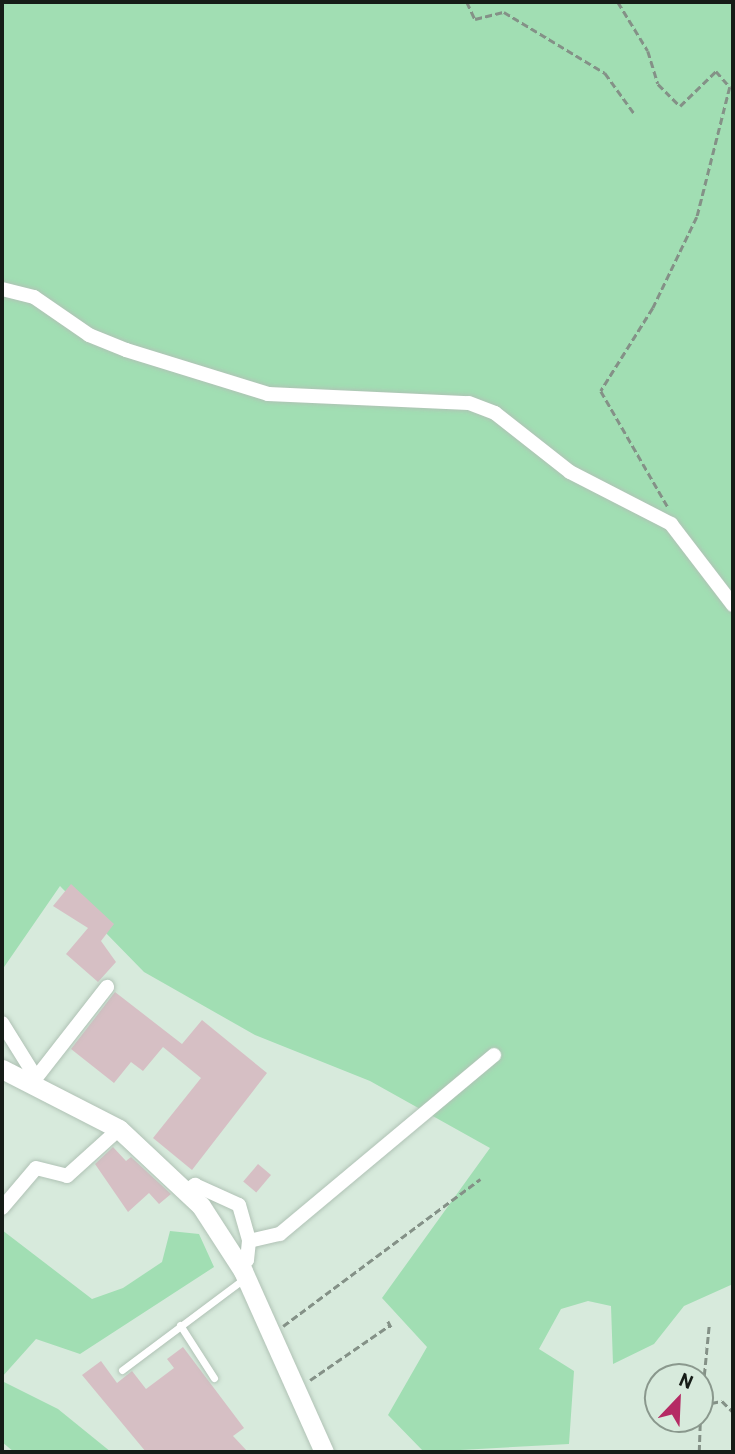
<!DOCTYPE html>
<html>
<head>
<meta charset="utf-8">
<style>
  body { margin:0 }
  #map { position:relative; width:735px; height:1454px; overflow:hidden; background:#d7eadc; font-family:Barlow,sans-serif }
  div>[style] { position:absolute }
  .green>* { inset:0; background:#a1deb3 }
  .building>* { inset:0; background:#d6bfc4; transform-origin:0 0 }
  .path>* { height:2.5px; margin-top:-1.25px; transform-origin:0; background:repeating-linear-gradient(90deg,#849187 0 7px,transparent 0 10.5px) }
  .roads { filter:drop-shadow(0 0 2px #b0c2b5) drop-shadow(0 0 2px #b0c2b5) }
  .lane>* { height:7px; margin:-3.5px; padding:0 3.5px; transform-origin:3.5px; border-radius:3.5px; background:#fff }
  .street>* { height:14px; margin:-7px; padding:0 7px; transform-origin:7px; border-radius:7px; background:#fff }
  .secondary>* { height:19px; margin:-9.5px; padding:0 9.5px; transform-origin:9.5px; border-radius:9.5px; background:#fff }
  span { translate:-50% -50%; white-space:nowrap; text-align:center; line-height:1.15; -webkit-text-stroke:7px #d7eadc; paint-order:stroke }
  .frame { position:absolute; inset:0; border:4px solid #161c17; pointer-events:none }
  .north { position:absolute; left:644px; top:1363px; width:70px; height:70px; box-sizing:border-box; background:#d7eadc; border:2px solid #8a988d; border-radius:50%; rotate:23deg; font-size:19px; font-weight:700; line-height:28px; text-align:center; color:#161c17 }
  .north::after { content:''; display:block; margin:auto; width:24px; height:32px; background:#b52a64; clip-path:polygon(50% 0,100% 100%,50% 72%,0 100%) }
</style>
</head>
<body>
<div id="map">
  <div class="green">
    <div style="clip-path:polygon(2px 2px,733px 2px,733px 1284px,684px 1306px,654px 1344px,613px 1364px,611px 1306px,588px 1301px,561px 1309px,539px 1349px,574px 1371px,569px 1444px,424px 1452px,388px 1415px,427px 1347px,382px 1298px,490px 1148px,370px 1081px,255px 1035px,144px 972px,60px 886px,2px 970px)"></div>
    <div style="clip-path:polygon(2px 1230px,92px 1299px,123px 1288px,162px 1262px,170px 1231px,199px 1234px,214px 1267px,80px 1354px,36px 1339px,2px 1377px)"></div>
    <div style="clip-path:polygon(2px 1381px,58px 1409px,111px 1452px,14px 1452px,2px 1442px)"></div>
  </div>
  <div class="building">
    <div style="clip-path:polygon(71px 884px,114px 924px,101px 941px,116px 962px,98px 982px,66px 954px,88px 928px,53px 906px)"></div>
    <div style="clip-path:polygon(115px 992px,182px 1044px,202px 1020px,267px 1073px,192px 1170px,153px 1138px,201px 1078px,163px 1047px,143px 1071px,131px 1062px,114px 1083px,71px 1049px)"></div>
    <div style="clip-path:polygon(113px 1147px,126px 1161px,131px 1157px,171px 1194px,159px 1204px,149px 1193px,128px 1212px,95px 1164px)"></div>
    <div style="left:258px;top:1164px;width:17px;height:23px;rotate:40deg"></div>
    <div style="clip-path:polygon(183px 1347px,244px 1428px,233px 1436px,248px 1452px,146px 1452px,82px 1375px,101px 1361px,117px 1383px,132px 1371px,146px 1389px,174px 1368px,167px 1359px)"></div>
  </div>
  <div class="path">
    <div style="left:467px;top:2px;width:19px;rotate:65deg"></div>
    <div style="left:475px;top:19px;width:30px;rotate:-14deg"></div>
    <div style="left:504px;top:12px;width:118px;rotate:31.1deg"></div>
    <div style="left:605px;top:73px;width:49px;rotate:54.1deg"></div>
    <div style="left:618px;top:2px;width:57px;rotate:58.5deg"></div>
    <div style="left:648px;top:51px;width:34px;rotate:73deg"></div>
    <div style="left:658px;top:84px;width:31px;rotate:45deg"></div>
    <div style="left:680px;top:106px;width:50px;rotate:-44.2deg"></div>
    <div style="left:716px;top:71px;width:21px;rotate:49deg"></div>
    <div style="left:730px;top:87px;width:134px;rotate:104.2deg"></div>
    <div style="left:697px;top:217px;width:101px;rotate:115.8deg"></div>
    <div style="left:653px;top:308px;width:98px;rotate:122.1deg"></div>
    <div style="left:601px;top:391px;width:134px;rotate:60deg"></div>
    <div style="left:388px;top:1321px;width:9px;rotate:63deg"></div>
    <div style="left:283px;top:1326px;width:246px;rotate:-36.7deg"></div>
    <div style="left:310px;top:1380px;width:97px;rotate:-34.5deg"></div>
    <div style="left:701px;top:1405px;width:21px;rotate:-11deg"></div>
    <div style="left:722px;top:1401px;width:16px;rotate:45deg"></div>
    <div style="left:700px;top:1417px;width:91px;rotate:-84.4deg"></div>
    <div style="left:699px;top:1452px;width:33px;rotate:-88deg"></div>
  </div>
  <div class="roads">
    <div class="lane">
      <div style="left:180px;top:1325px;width:63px;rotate:57.3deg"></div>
      <div style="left:122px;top:1370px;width:154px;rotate:-36.8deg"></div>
    </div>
    <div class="street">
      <div style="left:2px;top:289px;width:33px;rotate:14deg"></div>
      <div style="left:34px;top:297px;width:67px;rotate:34.6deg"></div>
      <div style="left:89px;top:335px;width:40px;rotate:22deg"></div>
      <div style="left:126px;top:350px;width:149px;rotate:17.2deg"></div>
      <div style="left:268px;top:394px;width:201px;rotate:2.6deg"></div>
      <div style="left:469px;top:403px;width:28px;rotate:21deg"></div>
      <div style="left:495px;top:413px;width:95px;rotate:38.2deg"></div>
      <div style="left:570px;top:472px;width:114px;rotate:27.2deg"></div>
      <div style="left:671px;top:524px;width:102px;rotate:52.6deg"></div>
      <div style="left:2px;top:1023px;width:62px;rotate:58.1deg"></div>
      <div style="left:32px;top:1083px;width:122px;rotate:-52deg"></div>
      <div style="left:188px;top:1190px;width:9px;rotate:-36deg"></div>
      <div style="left:195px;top:1185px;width:48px;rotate:24.4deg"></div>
      <div style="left:239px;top:1205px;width:37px;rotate:74deg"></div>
      <div style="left:249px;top:1241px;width:19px;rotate:96deg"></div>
      <div style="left:247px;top:1260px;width:9px;rotate:153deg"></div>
      <div style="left:2px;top:1208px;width:52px;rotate:-49.6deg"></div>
      <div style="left:36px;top:1168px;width:32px;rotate:14deg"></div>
      <div style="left:67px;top:1176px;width:70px;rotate:-42.1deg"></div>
      <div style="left:249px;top:1241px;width:32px;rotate:-13deg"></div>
      <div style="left:280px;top:1234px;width:279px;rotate:-39.9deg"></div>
    </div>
    <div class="secondary">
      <div style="left:2px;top:1069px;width:131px;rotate:27.1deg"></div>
      <div style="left:119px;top:1129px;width:112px;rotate:43.2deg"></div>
      <div style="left:201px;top:1206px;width:77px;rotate:57.1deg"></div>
      <div style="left:243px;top:1271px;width:198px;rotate:65.9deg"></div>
    </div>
  </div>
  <div class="frame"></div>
  <div class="north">N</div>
</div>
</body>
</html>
